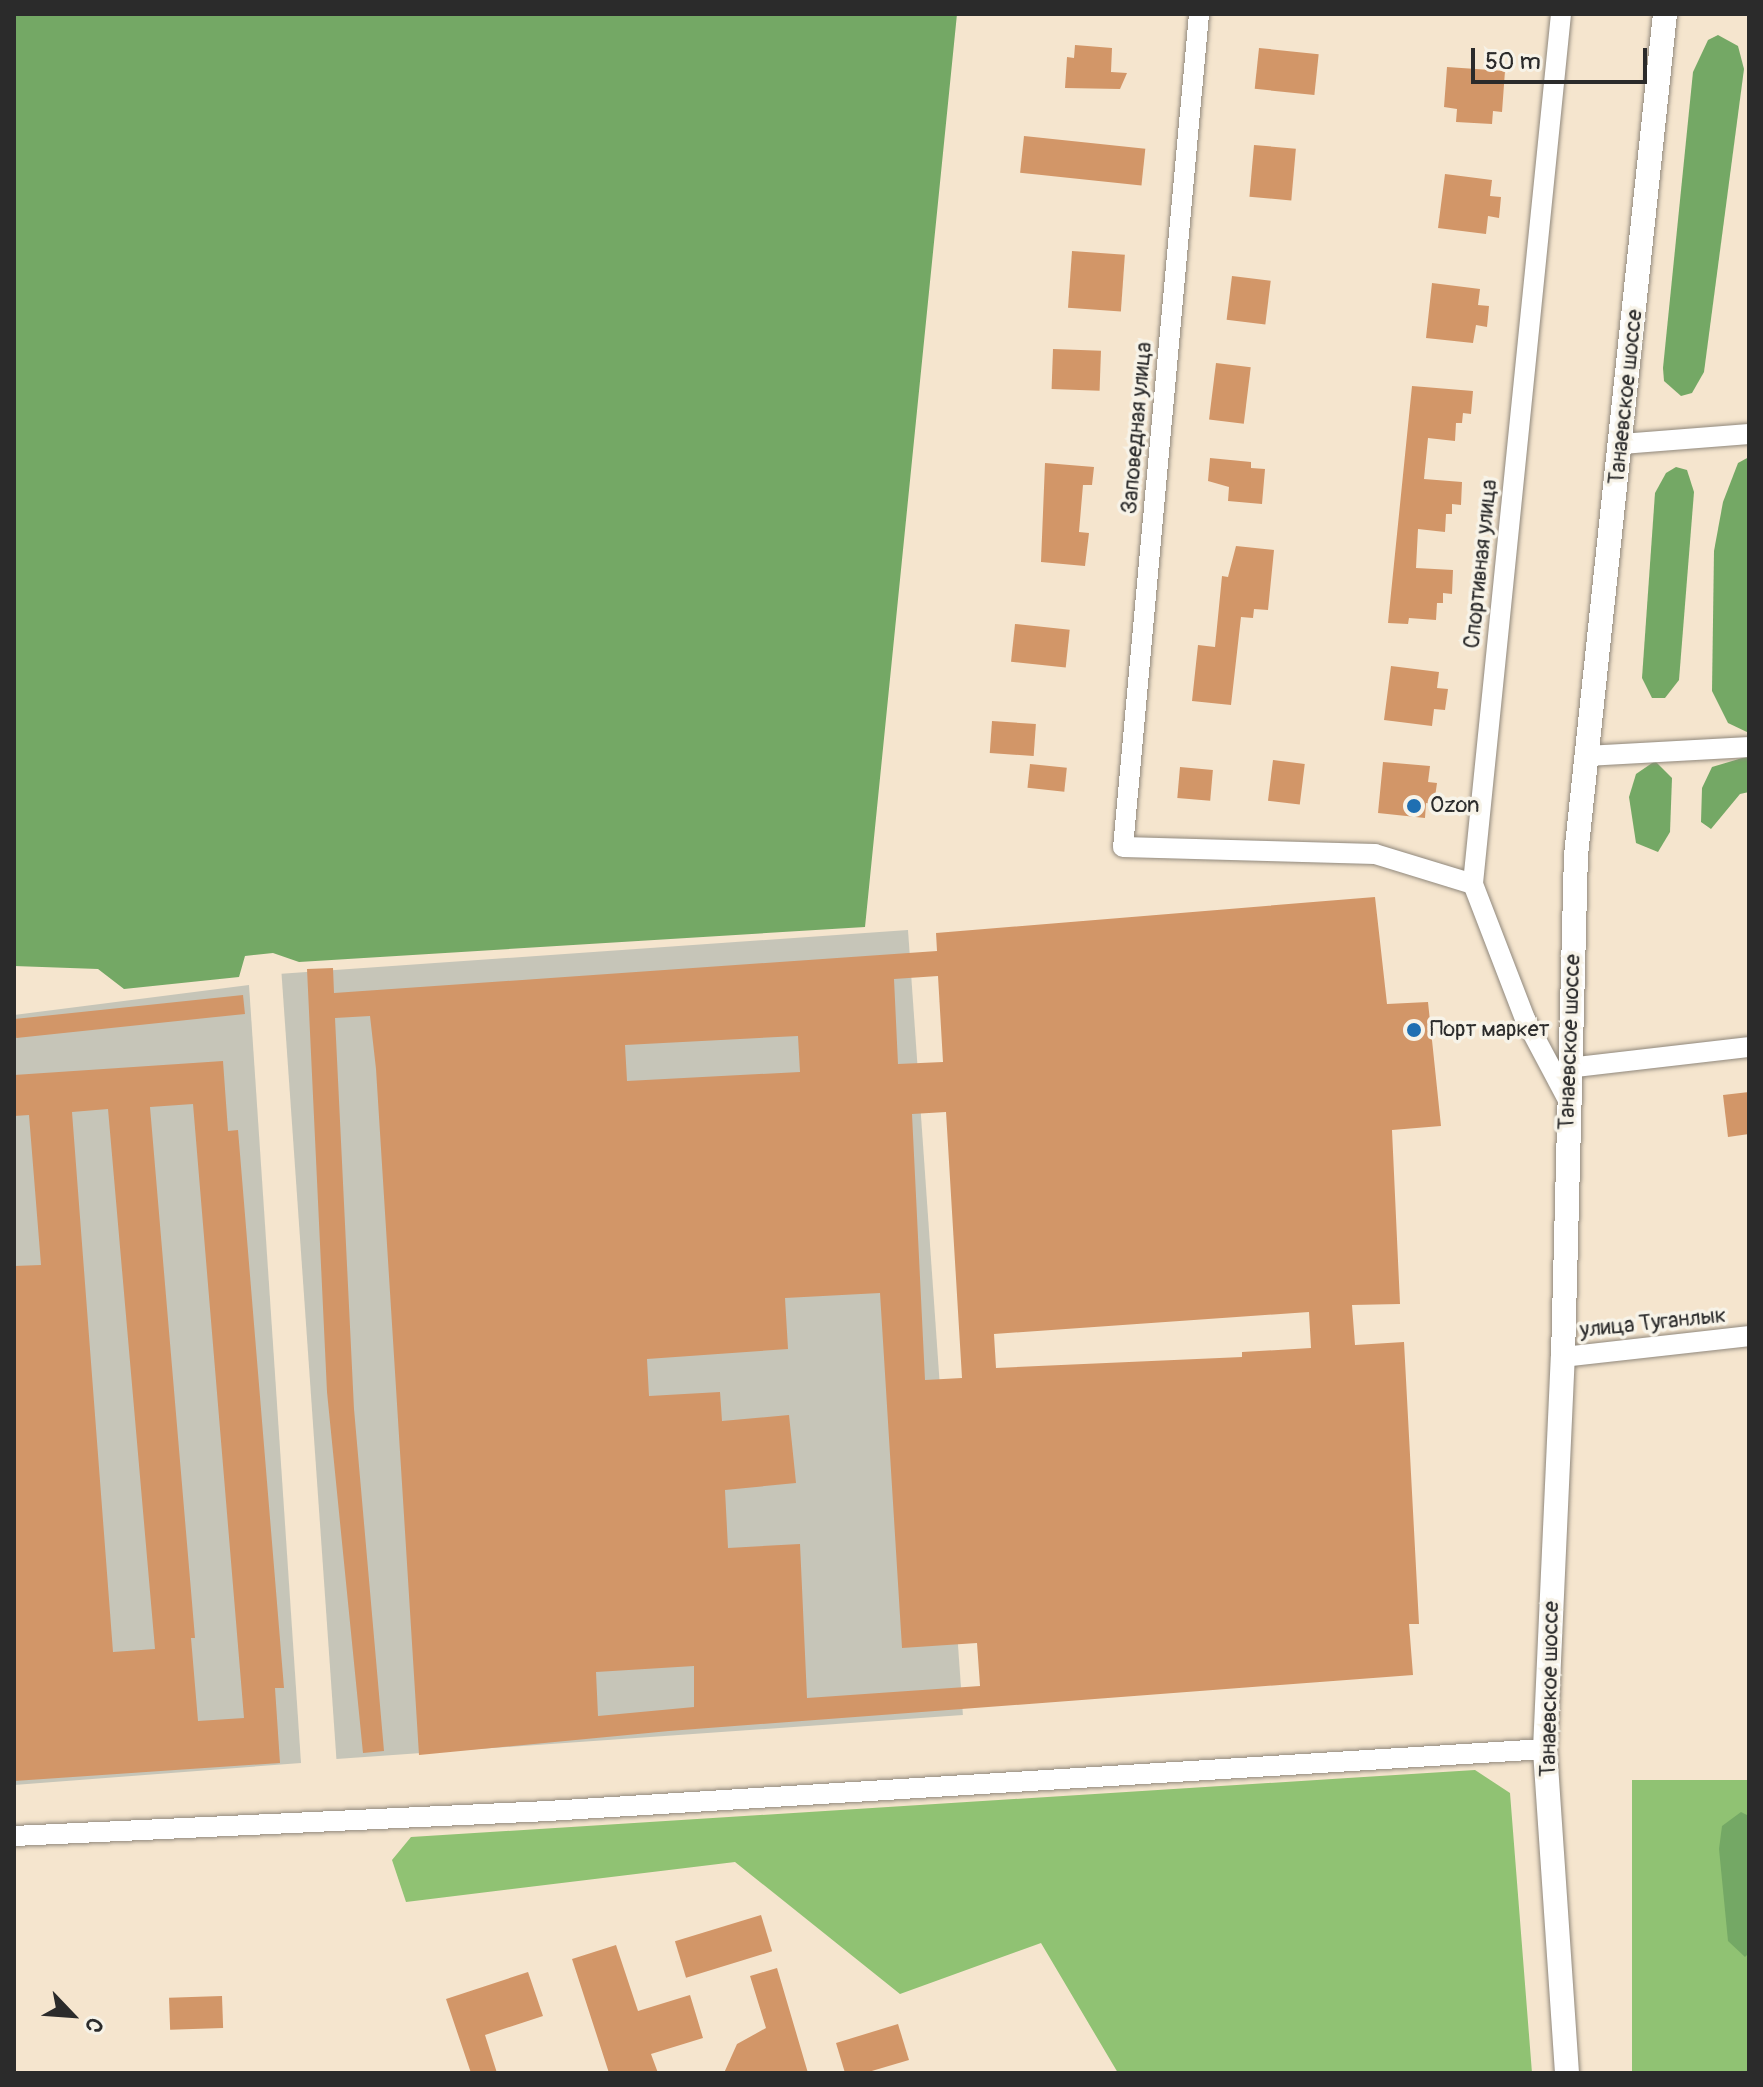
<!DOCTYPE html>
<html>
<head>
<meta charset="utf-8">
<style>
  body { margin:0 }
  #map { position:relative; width:1763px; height:2087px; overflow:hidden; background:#f5e5ce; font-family:Pangolin,sans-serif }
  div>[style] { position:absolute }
  .industrial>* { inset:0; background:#c6c5b8; transform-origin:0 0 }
  .green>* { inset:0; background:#90c273; transform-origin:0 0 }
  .forest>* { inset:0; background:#74a865 }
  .building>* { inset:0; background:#d29668; transform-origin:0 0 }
  .roads { filter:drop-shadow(0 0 2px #90887c) drop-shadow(0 0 2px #90887c) }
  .minor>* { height:20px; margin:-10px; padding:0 10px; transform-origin:10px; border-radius:10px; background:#fff }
  .tertiary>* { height:24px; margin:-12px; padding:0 12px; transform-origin:12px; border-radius:12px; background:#fff }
  .dots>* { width:22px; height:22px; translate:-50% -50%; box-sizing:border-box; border:4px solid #f7f3e8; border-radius:50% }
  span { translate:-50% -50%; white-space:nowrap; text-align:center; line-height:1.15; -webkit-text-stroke:7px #f7f3e8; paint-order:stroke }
  .street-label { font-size:22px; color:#2b2b2b }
  .poi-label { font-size:22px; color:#2b2b2b }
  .left { translate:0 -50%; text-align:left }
  .frame { position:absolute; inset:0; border:16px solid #2b2b2b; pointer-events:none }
  .north { position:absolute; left:32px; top:1975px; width:80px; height:80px; -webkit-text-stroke:6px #f7f3e8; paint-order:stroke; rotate:115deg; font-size:22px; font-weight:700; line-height:32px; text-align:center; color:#2b2b2b }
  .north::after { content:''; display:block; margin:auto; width:28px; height:36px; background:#2b2b2b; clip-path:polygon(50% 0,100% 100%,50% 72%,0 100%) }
  .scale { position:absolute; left:1471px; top:48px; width:176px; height:36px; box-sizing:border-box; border:4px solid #2b2b2b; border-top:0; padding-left:10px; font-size:24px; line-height:28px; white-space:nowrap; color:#2b2b2b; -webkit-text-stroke:6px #f7f3e8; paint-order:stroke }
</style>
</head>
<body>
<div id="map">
  <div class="industrial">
    <div style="left:908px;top:930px;width:787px;height:628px;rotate:86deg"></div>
    <div style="clip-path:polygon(249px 985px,301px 1763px,14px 1785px,14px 1015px)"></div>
  </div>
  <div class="green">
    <div style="clip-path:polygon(1475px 1770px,1510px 1793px,1532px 2073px,1118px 2073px,1041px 1943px,900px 1994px,735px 1862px,406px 1902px,392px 1860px,411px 1837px)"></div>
    <div style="left:1749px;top:1780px;width:293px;height:117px;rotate:90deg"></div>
  </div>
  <div class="forest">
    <div style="clip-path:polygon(14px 14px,957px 14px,865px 927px,299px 962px,273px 953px,245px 956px,239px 977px,124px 989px,98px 969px,14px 966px)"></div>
    <div style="clip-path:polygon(1718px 35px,1738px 46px,1744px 69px,1704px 372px,1692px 393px,1681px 396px,1664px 381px,1663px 368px,1693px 72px,1708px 40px)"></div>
    <div style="clip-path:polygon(1749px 457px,1749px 733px,1728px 723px,1712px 691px,1714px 551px,1723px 502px,1738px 463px)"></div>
    <div style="clip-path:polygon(1676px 467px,1687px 470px,1694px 492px,1679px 680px,1665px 698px,1652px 698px,1642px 678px,1655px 493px,1666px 473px)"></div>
    <div style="clip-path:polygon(1749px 756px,1749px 792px,1740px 794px,1711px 829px,1701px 822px,1702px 788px,1712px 767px)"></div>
    <div style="clip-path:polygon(1655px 761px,1672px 778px,1670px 832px,1658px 852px,1636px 843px,1629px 797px,1636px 774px)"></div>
    <div style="clip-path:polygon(1741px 1812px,1749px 1816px,1749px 1953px,1745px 1957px,1728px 1941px,1719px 1849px,1722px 1826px)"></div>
  </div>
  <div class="building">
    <div style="clip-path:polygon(1075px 45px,1112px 48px,1111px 72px,1127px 73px,1120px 89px,1065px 88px,1067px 57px,1074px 58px)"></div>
    <div style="left:1259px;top:48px;width:60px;height:41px;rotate:6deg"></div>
    <div style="clip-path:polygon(1447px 67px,1505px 71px,1502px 112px,1493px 111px,1492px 124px,1456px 122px,1457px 109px,1444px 107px)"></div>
    <div style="left:1024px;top:136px;width:122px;height:37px;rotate:6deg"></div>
    <div style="left:1254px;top:145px;width:42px;height:52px;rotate:5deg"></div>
    <div style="clip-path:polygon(1445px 174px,1492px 180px,1490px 196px,1501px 197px,1499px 218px,1488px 216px,1486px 234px,1438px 228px)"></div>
    <div style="left:1072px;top:251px;width:53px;height:57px;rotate:4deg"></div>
    <div style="left:1232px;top:276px;width:39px;height:44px;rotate:7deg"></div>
    <div style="clip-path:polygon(1432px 283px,1480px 289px,1478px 305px,1489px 306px,1487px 327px,1476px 325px,1473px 343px,1426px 338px)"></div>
    <div style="left:1053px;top:349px;width:48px;height:40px;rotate:2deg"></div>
    <div style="left:1216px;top:363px;width:35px;height:57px;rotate:7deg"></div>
    <div style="clip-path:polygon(1412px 386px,1473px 391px,1471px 414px,1463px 413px,1462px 423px,1456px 423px,1455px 441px,1428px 438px,1424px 479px,1462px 482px,1461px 505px,1452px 504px,1452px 514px,1446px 514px,1445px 532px,1418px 529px,1416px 568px,1453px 570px,1452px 594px,1443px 593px,1443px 603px,1437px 603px,1436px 620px,1409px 618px,1408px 624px,1388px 623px)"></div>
    <div style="clip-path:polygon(1210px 458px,1251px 462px,1251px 468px,1265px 469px,1262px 504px,1228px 501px,1229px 487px,1208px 481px)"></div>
    <div style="clip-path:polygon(1045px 463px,1094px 467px,1092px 485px,1083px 485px,1079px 532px,1089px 533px,1085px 566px,1041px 562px)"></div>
    <div style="clip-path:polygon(1236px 546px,1274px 550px,1268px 610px,1254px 609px,1253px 618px,1241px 617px,1231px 705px,1192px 701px,1198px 645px,1215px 647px,1222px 576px,1228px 577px)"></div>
    <div style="left:1015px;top:624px;width:55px;height:38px;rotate:6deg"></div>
    <div style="clip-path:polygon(1391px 666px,1439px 672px,1437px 688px,1448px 689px,1445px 710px,1434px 709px,1432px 726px,1384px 720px)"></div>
    <div style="left:992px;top:721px;width:44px;height:32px;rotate:4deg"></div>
    <div style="left:1273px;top:760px;width:32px;height:41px;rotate:7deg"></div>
    <div style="clip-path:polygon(1383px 762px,1430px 766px,1428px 782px,1437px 783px,1434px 804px,1426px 803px,1425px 818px,1378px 813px)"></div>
    <div style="left:1030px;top:764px;width:37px;height:24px;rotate:6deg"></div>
    <div style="left:1180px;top:767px;width:33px;height:31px;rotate:5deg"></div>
    <div style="clip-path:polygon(evenodd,1375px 897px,1387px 1004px,1428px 1002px,1441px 1126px,1392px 1130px,1400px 1304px,1352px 1305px,1355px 1345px,1404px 1342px,1419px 1624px,1409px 1624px,1413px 1675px,669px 1731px,419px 1755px,376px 1069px,370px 1016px,335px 1018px,354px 1409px,384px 1751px,363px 1753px,327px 1392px,307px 969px,333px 968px,334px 993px,937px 951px,936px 933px,1375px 897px,938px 976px,943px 1062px,898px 1064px,894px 979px,938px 976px,1375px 897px,798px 1036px,800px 1072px,627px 1081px,625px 1045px,798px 1036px,1375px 897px,946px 1112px,962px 1378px,925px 1380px,912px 1114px,946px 1112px,1375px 897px,880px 1293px,902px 1648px,977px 1643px,980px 1686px,807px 1698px,800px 1544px,728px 1548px,725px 1490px,796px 1483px,789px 1415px,722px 1421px,720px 1392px,649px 1396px,647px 1359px,788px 1349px,785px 1298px,880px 1293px,1375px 897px,1309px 1312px,1311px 1348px,1242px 1352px,1242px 1357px,996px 1368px,994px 1334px,1309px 1312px,1375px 897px,694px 1666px,694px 1707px,598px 1716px,596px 1672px,694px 1666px)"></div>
    <div style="left:243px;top:995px;width:19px;height:230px;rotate:84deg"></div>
    <div style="clip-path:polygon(evenodd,223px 1061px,228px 1131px,238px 1130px,284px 1688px,275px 1688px,280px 1763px,14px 1781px,14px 1266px,41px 1265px,29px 1115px,14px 1116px,14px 1075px,223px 1061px,193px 1104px,244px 1718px,198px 1721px,191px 1638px,195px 1638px,150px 1107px,193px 1104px,223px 1061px,108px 1109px,155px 1649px,113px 1652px,72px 1112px,108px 1109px)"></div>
    <div style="clip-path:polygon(1749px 1092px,1749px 1134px,1728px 1137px,1723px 1095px)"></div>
    <div style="left:761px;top:1915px;width:38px;height:90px;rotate:73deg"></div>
    <div style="clip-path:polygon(616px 1945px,638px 2011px,690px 1995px,703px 2038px,651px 2054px,658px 2073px,609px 2073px,572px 1959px)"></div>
    <div style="clip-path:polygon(777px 1968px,808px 2073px,724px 2073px,737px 2044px,766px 2028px,750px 1976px)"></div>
    <div style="clip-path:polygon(528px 1972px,543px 2016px,485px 2035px,497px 2073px,471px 2073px,446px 1999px)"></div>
    <div style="left:222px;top:1996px;width:32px;height:53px;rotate:88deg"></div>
    <div style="clip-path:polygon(898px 2024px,909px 2060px,865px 2073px,845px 2073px,836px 2043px)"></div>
  </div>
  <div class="roads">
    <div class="minor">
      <div style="left:1199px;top:14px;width:836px;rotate:95.21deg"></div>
      <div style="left:1123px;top:847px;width:252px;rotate:1.6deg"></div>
      <div style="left:1375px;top:854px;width:102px;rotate:17deg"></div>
      <div style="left:1561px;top:14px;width:874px;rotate:95.78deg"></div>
      <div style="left:1473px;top:884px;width:145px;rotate:68.9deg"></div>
      <div style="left:1525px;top:1019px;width:92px;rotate:62deg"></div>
      <div style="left:1622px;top:444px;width:127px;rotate:-4.5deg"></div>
      <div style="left:1587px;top:756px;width:162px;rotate:-3.2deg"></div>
      <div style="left:1568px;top:1068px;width:182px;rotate:-6.6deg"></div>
      <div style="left:1563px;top:1357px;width:187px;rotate:-6.4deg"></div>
      <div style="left:14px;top:1836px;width:535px;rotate:-2.68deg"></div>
      <div style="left:548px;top:1811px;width:999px;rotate:-3.56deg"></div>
    </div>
    <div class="tertiary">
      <div style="left:1567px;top:2073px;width:325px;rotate:-93.9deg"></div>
      <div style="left:1545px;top:1749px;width:392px;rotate:-87.4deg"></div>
      <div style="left:1563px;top:1357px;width:502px;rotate:-88.52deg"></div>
      <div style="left:1576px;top:855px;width:846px;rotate:-83.96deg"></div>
    </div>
  </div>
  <div class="dots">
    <div style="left:1414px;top:806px;background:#1f6fb2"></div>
    <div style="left:1414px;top:1030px;background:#1f6fb2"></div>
  </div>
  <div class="street-label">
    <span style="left:1626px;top:397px;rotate:-84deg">Танаевское шоссе</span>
    <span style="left:1137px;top:428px;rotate:-85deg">Заповедная улица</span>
    <span style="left:1481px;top:564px;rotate:-84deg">Спортивная улица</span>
    <span style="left:1570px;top:1042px;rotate:-88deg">Танаевское шоссе</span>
    <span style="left:1653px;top:1323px;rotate:-6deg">улица Туганлык</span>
    <span style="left:1550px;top:1689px;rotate:-89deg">Танаевское шоссе</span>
  </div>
  <div class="poi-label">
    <span class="left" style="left:1430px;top:806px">Ozon</span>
    <span class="left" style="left:1430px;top:1030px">Порт маркет</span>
  </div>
  <div class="frame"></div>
  <div class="north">С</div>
  <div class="scale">50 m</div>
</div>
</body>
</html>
